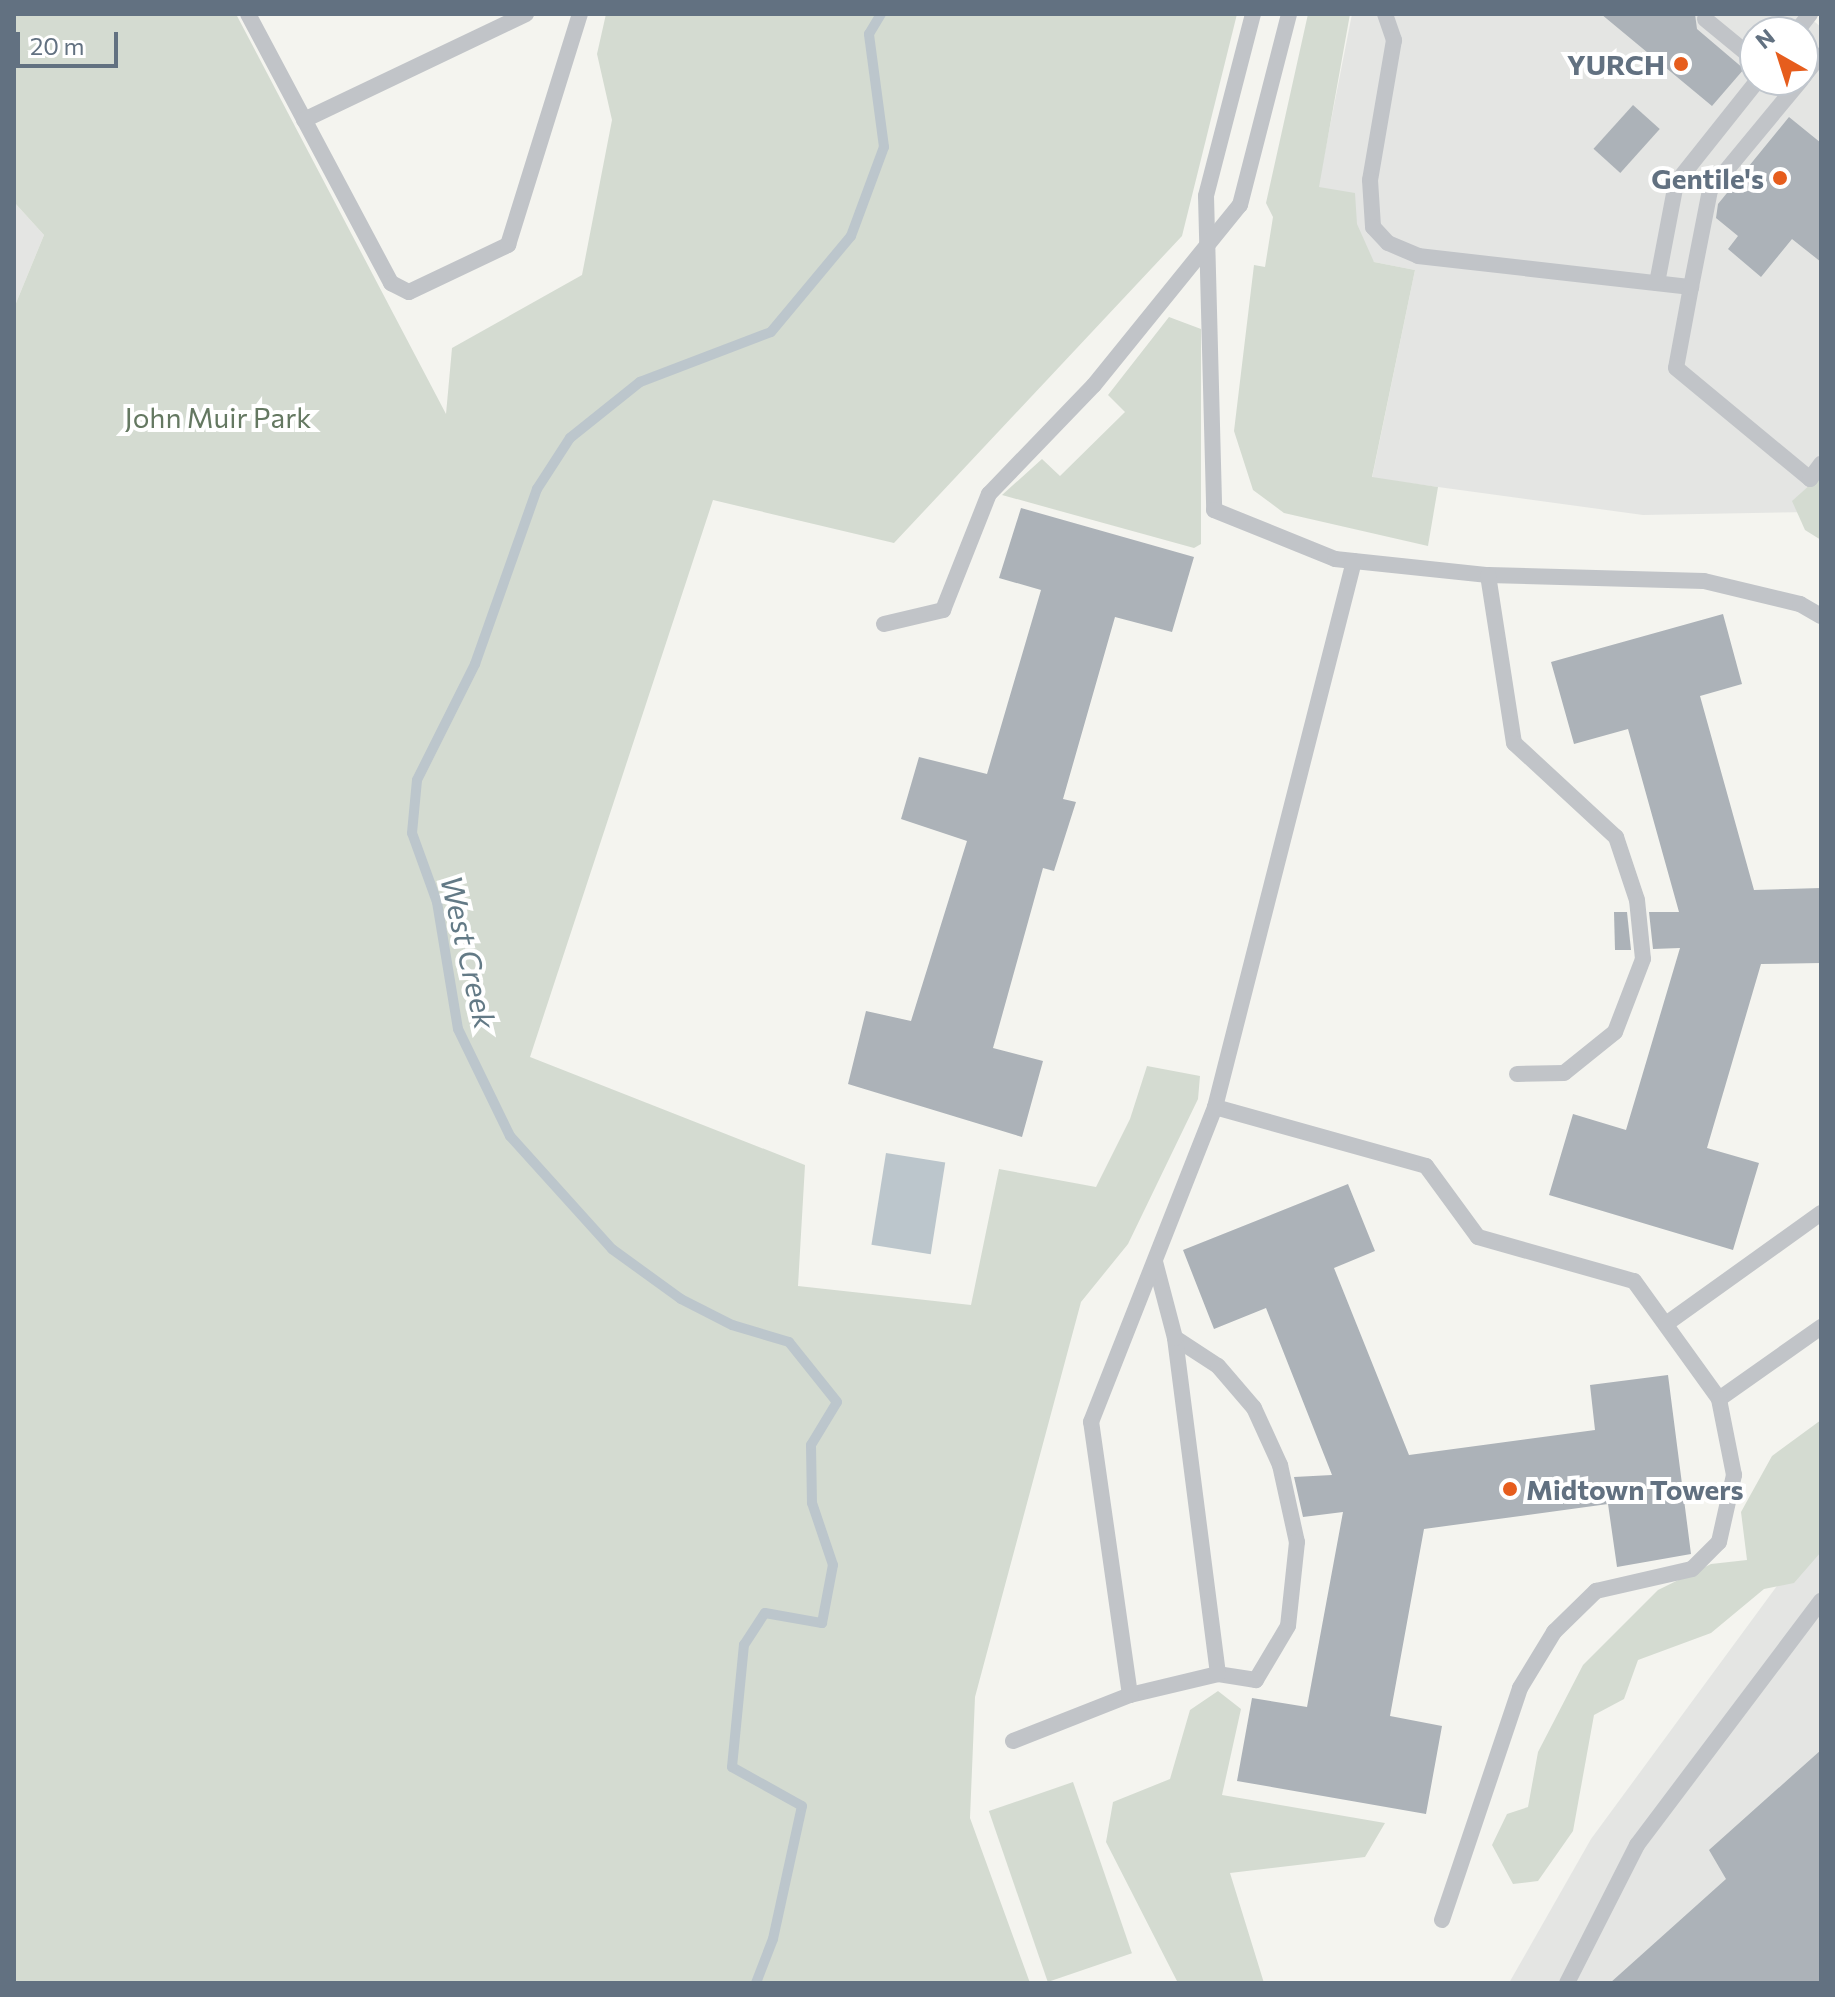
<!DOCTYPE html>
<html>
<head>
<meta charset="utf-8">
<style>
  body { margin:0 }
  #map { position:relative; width:1835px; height:1997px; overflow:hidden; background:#f4f4ef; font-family:Commissioner,sans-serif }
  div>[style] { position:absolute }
  .built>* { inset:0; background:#e4e5e3 }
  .green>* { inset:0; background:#d4dbd1; transform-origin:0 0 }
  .water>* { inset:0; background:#bcc6cc; transform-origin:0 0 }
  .stream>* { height:10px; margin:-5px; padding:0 5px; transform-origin:5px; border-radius:5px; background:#bcc6cc }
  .building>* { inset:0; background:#acb2b8; transform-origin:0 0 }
  .service>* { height:16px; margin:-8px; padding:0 8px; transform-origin:8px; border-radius:8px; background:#c1c4c8 }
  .dots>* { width:22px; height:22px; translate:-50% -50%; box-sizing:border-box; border:4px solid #fff; border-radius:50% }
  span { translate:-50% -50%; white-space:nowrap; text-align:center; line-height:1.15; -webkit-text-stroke:8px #fff; paint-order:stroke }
  .poi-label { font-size:28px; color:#627181; font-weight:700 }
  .right { translate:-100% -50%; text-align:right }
  .left { translate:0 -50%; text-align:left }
  .park-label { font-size:28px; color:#647861 }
  .water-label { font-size:30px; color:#637a86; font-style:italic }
  .frame { position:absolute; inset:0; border:16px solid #627181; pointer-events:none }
  .north { position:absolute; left:1739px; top:16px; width:80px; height:80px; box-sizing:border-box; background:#fff; border:2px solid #c0c6cd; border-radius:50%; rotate:321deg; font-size:22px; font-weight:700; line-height:32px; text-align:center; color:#627181 }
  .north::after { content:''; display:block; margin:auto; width:28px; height:36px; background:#e65d1d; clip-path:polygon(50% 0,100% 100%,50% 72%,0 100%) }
  .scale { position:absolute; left:16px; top:32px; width:102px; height:36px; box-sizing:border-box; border:4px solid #627181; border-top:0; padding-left:10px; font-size:24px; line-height:28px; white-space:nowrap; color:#627181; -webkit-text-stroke:6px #fff; paint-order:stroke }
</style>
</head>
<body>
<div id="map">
  <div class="built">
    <div style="clip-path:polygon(evenodd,1352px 14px,1805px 14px,1821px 27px,1821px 500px,1812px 512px,1643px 515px,1372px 478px,1415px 270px,1374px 262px,1318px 187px,1352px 14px,1755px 32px,1803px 32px,1803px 80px,1755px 80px,1755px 32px)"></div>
    <div style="clip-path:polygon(14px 202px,44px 235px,14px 308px)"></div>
    <div style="clip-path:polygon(1821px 1526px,1821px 1983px,1509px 1983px,1591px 1839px)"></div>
  </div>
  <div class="green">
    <div style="clip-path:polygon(14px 14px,236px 14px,446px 414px,452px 348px,582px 275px,612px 120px,597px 54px,606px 14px,1237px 14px,1182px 236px,894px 543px,713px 500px,530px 1057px,805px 1165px,798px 1286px,971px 1305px,999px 1169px,1096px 1187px,1130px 1119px,1147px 1066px,1200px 1076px,1198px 1099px,1128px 1244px,1081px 1302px,975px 1697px,970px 1818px,1030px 1983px,14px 1983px,14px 308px,44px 235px,14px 202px)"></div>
    <div style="clip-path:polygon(1308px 14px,1350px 14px,1319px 187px,1355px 193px,1357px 224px,1374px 262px,1415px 270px,1372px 477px,1438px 487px,1428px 546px,1284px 513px,1253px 490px,1234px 431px,1254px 265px,1265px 267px,1273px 217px,1266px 203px)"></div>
    <div style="clip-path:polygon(1169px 317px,1201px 329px,1201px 544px,1194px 548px,1002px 495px,1042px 459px,1060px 476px,1125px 412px,1108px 395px)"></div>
    <div style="clip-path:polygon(1821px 475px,1821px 540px,1805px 530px,1792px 501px)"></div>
    <div style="clip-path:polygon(1821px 1420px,1821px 1552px,1794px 1583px,1764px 1589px,1711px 1633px,1638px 1660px,1624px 1699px,1594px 1715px,1573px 1831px,1538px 1881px,1513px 1884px,1492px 1845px,1507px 1814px,1528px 1807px,1538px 1752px,1583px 1665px,1658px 1590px,1711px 1564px,1747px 1560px,1741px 1512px,1772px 1456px)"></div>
    <div style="clip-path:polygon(1218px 1691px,1241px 1709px,1222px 1795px,1385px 1823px,1365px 1857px,1230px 1873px,1264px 1983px,1178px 1983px,1106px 1842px,1113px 1802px,1170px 1779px,1190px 1710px)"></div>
    <div style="left:1073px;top:1782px;width:181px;height:89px;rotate:71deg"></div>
  </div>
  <div class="water">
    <div style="left:886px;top:1153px;width:60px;height:93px;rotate:9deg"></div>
  </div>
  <div class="stream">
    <div style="left:756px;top:1983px;width:47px;rotate:-68.9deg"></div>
    <div style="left:773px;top:1939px;width:136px;rotate:-77.7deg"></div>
    <div style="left:802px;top:1806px;width:80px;rotate:-150.9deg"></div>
    <div style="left:732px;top:1767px;width:123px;rotate:-84.4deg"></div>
    <div style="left:744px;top:1645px;width:38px;rotate:-57deg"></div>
    <div style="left:765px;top:1613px;width:58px;rotate:10deg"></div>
    <div style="left:822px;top:1623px;width:59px;rotate:-79.3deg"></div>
    <div style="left:833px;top:1565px;width:65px;rotate:-108.7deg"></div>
    <div style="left:812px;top:1503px;width:58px;rotate:-91deg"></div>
    <div style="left:811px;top:1445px;width:50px;rotate:-58.8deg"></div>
    <div style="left:837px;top:1402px;width:77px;rotate:-128.7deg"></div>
    <div style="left:789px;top:1342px;width:59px;rotate:-163.4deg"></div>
    <div style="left:732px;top:1325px;width:57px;rotate:-153deg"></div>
    <div style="left:681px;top:1299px;width:85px;rotate:-144.1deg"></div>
    <div style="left:612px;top:1249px;width:152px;rotate:-132.1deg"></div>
    <div style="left:510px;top:1136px;width:119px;rotate:-115.9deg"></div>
    <div style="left:458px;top:1029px;width:129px;rotate:-99.4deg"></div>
    <div style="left:437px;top:902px;width:73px;rotate:-109.9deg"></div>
    <div style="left:412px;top:833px;width:53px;rotate:-84.6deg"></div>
    <div style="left:417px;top:780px;width:130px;rotate:-63.4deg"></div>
    <div style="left:475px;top:664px;width:186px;rotate:-70.5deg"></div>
    <div style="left:537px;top:489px;width:61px;rotate:-57.1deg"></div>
    <div style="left:570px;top:438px;width:90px;rotate:-38.7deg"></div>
    <div style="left:640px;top:382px;width:140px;rotate:-20.9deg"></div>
    <div style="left:771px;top:332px;width:125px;rotate:-50.2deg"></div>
    <div style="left:851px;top:236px;width:95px;rotate:-69.7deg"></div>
    <div style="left:884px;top:147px;width:114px;rotate:-97.6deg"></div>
    <div style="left:869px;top:34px;width:23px;rotate:-59deg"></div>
  </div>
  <div class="building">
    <div style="clip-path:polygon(1601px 14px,1695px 14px,1697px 29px,1744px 69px,1712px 106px)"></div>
    <div style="left:1633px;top:105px;width:36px;height:59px;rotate:42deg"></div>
    <div style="clip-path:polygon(1789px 117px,1821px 143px,1821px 262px,1792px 239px,1761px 277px,1728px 249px,1738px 236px,1716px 218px,1718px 204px)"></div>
    <div style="clip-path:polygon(1021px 508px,1194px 557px,1172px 632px,1115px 617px,1063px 799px,1076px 802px,1054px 871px,1043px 868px,993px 1048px,1043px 1061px,1022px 1137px,848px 1084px,866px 1011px,911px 1021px,967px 841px,901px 819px,919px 757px,987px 774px,1041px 590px,999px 578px)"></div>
    <div style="clip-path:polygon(1723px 614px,1742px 684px,1700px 696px,1754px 890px,1821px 888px,1821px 963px,1761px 964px,1707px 1148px,1759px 1163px,1733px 1250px,1549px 1195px,1573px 1114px,1626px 1130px,1680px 948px,1653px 949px,1649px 912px,1679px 912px,1628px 729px,1574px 744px,1551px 662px)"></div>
    <div style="clip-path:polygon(1614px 912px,1627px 912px,1631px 950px,1615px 950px)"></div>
    <div style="clip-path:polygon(1348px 1184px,1375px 1251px,1334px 1268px,1409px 1455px,1595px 1430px,1590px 1385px,1668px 1375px,1691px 1554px,1617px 1567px,1608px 1504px,1424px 1529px,1390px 1716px,1442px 1726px,1426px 1814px,1237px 1781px,1252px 1698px,1307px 1707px,1343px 1512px,1303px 1517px,1294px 1477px,1332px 1475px,1266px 1308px,1214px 1329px,1183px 1250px)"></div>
    <div style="clip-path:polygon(1821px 1750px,1821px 1983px,1610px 1983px,1726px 1879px,1709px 1850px)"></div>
  </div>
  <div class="service">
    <div style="left:248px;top:14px;width:305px;rotate:62deg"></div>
    <div style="left:391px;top:283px;width:20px;rotate:27deg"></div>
    <div style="left:409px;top:292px;width:110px;rotate:-25.4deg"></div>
    <div style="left:508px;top:245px;width:242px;rotate:-72.7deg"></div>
    <div style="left:1253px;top:14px;width:188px;rotate:104.5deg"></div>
    <div style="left:1206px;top:196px;width:314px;rotate:88.5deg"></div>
    <div style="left:1214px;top:510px;width:131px;rotate:22deg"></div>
    <div style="left:1335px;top:559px;width:154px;rotate:6deg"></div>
    <div style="left:1488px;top:575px;width:216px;rotate:1.6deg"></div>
    <div style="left:1704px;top:581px;width:99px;rotate:13.5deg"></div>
    <div style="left:1800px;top:604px;width:24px;rotate:30deg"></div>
    <div style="left:1385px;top:14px;width:28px;rotate:71deg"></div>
    <div style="left:1394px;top:40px;width:142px;rotate:99.7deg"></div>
    <div style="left:1370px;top:180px;width:47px;rotate:86.3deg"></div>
    <div style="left:1373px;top:227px;width:22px;rotate:47deg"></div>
    <div style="left:1388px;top:243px;width:33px;rotate:23deg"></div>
    <div style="left:1418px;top:256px;width:275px;rotate:6.5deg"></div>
    <div style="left:1691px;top:287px;width:82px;rotate:100.5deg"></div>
    <div style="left:1676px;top:368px;width:174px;rotate:39.6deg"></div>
    <div style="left:1810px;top:479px;width:19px;rotate:-54deg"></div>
    <div style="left:1705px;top:19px;width:65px;rotate:39.4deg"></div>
    <div style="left:1796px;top:32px;width:23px;rotate:-52deg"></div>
    <div style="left:1803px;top:77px;width:28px;rotate:-51deg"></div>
    <div style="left:304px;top:120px;width:246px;rotate:-25.5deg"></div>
    <div style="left:1657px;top:283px;width:102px;rotate:-79.2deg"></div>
    <div style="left:1676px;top:183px;width:132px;rotate:-51.5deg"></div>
    <div style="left:1691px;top:287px;width:99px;rotate:-78.9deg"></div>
    <div style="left:1710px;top:190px;width:143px;rotate:-50.4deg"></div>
    <div style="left:1354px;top:561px;width:563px;rotate:104.28deg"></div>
    <div style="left:1215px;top:1107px;width:219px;rotate:15.6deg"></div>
    <div style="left:1426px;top:1166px;width:88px;rotate:53.8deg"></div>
    <div style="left:1478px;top:1237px;width:162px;rotate:15.8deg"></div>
    <div style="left:1634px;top:1281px;width:145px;rotate:54.2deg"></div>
    <div style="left:1719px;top:1399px;width:125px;rotate:-35.2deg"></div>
    <div style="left:1488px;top:575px;width:170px;rotate:81.2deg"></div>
    <div style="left:1514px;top:743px;width:139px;rotate:42.7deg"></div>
    <div style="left:1616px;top:837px;width:66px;rotate:71.6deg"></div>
    <div style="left:1637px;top:900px;width:59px;rotate:84.2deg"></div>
    <div style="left:1643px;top:959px;width:78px;rotate:111deg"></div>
    <div style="left:1615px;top:1032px;width:65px;rotate:141.2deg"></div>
    <div style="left:1564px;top:1073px;width:47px;rotate:178.8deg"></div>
    <div style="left:884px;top:624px;width:61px;rotate:-13.3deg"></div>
    <div style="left:943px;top:610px;width:125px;rotate:-68.4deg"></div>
    <div style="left:989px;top:494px;width:151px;rotate:-46.1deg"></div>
    <div style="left:1094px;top:385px;width:232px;rotate:-51deg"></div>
    <div style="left:1240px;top:205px;width:197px;rotate:-75.6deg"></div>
    <div style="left:1666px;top:1324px;width:191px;rotate:-35.6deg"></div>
    <div style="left:1175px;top:1338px;width:51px;rotate:33.1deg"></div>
    <div style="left:1218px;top:1366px;width:55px;rotate:49.4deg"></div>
    <div style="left:1254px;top:1408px;width:63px;rotate:65.5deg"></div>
    <div style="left:1280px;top:1465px;width:79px;rotate:77.6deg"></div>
    <div style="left:1297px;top:1542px;width:84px;rotate:96.1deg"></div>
    <div style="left:1288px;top:1626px;width:63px;rotate:120.7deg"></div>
    <div style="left:1256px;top:1680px;width:38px;rotate:-171deg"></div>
    <div style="left:1130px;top:1695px;width:90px;rotate:-13.4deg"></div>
    <div style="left:1218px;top:1674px;width:339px;rotate:-97.3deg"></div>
    <div style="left:1175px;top:1338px;width:79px;rotate:-104.7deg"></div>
    <div style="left:1013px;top:1741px;width:126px;rotate:-21.5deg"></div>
    <div style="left:1130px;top:1695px;width:276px;rotate:-98.1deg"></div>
    <div style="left:1091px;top:1422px;width:339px;rotate:-68.5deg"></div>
    <div style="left:1442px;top:1920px;width:245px;rotate:-71.4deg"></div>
    <div style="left:1520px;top:1688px;width:66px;rotate:-58.7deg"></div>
    <div style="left:1554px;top:1632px;width:59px;rotate:-44.3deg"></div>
    <div style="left:1596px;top:1591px;width:98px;rotate:-12.9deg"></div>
    <div style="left:1692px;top:1569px;width:38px;rotate:-45deg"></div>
    <div style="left:1719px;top:1542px;width:69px;rotate:-77.4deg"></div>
    <div style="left:1734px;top:1475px;width:77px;rotate:-101.2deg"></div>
    <div style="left:1567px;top:1983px;width:155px;rotate:-63.1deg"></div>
    <div style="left:1637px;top:1845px;width:306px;rotate:-53deg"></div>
  </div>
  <div class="dots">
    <div style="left:1681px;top:64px;background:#e65d1d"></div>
    <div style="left:1780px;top:178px;background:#e65d1d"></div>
    <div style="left:1510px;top:1489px;background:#e65d1d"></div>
  </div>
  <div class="poi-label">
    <span class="right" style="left:1665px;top:64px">YURCH</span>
    <span class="right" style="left:1764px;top:178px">Gentile's</span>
    <span class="left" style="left:1526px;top:1489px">Midtown Towers</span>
  </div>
  <div class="park-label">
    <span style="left:218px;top:417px">John Muir Park</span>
  </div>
  <div class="water-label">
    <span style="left:469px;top:952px;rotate:77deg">West Creek</span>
  </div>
  <div class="frame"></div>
  <div class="north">N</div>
  <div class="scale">20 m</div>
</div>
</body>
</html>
